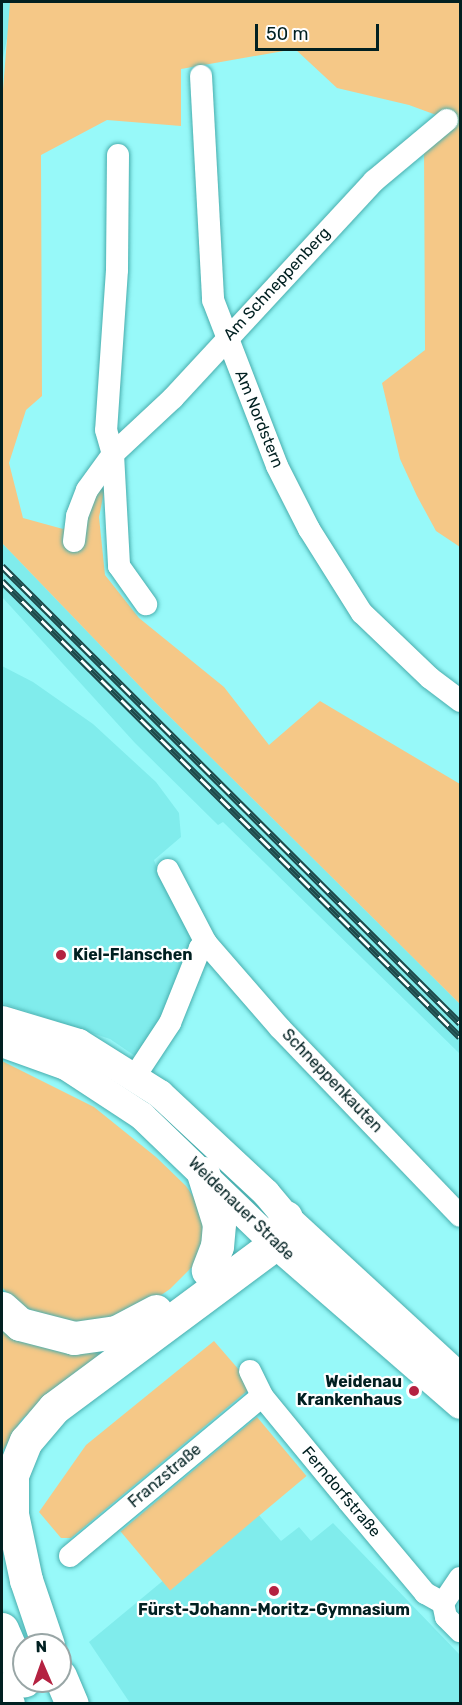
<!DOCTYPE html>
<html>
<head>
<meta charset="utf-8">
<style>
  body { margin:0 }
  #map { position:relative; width:462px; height:1705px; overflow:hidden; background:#97f9f9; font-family:Rubik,sans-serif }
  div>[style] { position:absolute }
  .built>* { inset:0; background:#80ecec }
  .green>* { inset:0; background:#f5c887; transform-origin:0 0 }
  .roads { filter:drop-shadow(0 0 2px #48adad) drop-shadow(0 0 2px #48adad) }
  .minor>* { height:22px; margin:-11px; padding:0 11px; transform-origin:11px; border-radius:11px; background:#fff }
  .major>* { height:28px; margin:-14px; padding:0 14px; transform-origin:14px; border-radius:14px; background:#fff }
  .highway>* { height:33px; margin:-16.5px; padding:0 16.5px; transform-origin:16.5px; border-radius:16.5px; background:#fff }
  .rail>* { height:7px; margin-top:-3.5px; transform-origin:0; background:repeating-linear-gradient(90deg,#fff 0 14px,#1e4a4b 0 28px); box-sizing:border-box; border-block:2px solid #1e4a4b }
  .dots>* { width:16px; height:16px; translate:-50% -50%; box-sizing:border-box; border:3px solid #fff; border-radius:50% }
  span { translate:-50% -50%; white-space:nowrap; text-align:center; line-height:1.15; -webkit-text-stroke:4.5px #fff; paint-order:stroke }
  .street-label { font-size:16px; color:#012021 }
  .poi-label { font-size:16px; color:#012021; font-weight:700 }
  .left { translate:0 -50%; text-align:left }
  .right { translate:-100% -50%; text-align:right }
  .frame { position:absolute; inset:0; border:3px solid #012021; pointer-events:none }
  .north { position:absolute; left:12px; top:1633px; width:60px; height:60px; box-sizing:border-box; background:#fff; border:2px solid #99a6a6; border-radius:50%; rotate:358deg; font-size:16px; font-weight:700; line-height:24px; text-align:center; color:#012021 }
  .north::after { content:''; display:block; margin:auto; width:21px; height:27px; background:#b42241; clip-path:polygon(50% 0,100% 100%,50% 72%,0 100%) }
  .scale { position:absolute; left:255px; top:24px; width:124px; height:27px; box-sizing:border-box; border:3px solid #012021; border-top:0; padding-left:8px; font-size:18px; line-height:21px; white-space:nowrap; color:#012021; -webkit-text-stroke:4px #fff; paint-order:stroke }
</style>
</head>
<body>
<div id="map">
  <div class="built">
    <div style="clip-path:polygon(2px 2px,10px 2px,12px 14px,2px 63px)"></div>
    <div style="clip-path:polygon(2px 543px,156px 703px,460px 1004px,460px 1054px,223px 822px,218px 825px,135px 743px,2px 597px)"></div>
    <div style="clip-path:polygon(2px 666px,33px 682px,93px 724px,156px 782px,179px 813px,181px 837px,154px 860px,166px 891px,194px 934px,178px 984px,138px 1058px,110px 1039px,2px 1003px)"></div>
    <div style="clip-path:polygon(252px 1507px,281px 1541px,299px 1527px,311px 1541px,333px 1523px,460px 1655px,460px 1703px,130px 1703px,89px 1642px)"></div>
  </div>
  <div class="green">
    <div style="clip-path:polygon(10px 2px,460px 2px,460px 547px,436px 531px,417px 496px,400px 459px,382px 383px,425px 350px,424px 148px,439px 116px,409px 105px,337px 88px,295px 49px,181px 69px,181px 126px,107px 120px,41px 155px,42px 396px,26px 410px,9px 463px,23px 518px,63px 529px,107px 478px,99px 517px,105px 575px,139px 618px,224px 687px,269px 745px,320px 701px,460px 784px,460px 1004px,156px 703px,2px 543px,2px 102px)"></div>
    <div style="clip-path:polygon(2px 1061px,94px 1107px,156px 1157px,186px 1186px,203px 1211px,205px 1254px,170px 1289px,138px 1311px,79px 1329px,16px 1304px,2px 1287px)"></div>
    <div style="clip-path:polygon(2px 1327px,111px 1350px,22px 1419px,2px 1452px)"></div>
    <div style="clip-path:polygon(214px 1341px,253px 1386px,71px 1538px,61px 1538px,39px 1512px,86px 1445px)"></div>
    <div style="left:257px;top:1417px;width:77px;height:178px;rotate:50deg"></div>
  </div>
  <div class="roads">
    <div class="minor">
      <div style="left:201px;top:76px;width:224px;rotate:86.9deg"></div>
      <div style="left:213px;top:300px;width:178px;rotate:68.9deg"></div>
      <div style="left:277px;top:466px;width:71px;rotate:63.1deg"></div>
      <div style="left:309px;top:529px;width:99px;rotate:57.8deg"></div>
      <div style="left:362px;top:613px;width:94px;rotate:43.7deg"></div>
      <div style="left:430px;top:678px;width:38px;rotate:37deg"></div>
      <div style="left:118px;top:155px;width:115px;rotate:90.5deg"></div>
      <div style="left:117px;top:270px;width:160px;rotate:93.9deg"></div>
      <div style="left:106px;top:430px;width:25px;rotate:74deg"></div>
      <div style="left:113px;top:454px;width:112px;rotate:86.9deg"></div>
      <div style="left:119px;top:566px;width:47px;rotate:54.6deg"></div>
      <div style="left:74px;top:541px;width:25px;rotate:-83deg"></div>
      <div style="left:77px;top:516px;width:28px;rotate:-69deg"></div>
      <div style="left:87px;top:490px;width:44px;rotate:-54.2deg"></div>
      <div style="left:113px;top:454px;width:82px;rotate:-43deg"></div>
      <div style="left:173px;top:398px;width:296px;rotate:-47.2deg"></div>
      <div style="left:374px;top:181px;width:95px;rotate:-39.9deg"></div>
      <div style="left:168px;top:870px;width:82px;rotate:62.5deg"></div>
      <div style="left:206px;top:943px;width:113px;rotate:49deg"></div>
      <div style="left:280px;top:1028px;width:260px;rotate:46.2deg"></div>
      <div style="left:135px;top:1076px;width:64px;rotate:-56.6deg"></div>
      <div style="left:170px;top:1023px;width:81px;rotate:-68.2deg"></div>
      <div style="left:200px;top:948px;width:8px;rotate:-40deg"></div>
      <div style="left:250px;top:1371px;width:28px;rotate:64deg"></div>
      <div style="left:262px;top:1396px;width:137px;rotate:50.6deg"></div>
      <div style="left:349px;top:1502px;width:119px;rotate:50.1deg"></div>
      <div style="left:425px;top:1593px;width:21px;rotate:29deg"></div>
      <div style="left:70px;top:1556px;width:250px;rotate:-39.8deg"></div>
      <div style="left:460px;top:1578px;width:30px;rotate:124deg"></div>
      <div style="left:443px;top:1603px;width:14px;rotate:78deg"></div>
      <div style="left:446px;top:1617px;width:20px;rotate:45deg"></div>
    </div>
    <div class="major">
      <div style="left:2px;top:1020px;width:80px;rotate:16.6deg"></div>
      <div style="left:79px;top:1043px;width:96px;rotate:32.2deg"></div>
      <div style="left:160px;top:1094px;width:145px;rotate:43deg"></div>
      <div style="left:266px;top:1193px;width:31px;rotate:50deg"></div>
      <div style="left:286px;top:1217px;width:236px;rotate:42.6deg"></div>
      <div style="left:2px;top:1043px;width:68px;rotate:19.8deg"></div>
      <div style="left:66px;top:1066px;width:91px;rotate:33.3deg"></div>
      <div style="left:142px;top:1116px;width:185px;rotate:43.9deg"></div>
      <div style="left:275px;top:1244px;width:245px;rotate:41deg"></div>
    </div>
    <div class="highway">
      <div style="left:203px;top:1173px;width:53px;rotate:72.6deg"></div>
      <div style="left:219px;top:1224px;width:22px;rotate:95deg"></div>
      <div style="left:217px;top:1246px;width:26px;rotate:111deg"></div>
      <div style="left:2px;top:1308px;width:24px;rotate:42deg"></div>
      <div style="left:20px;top:1324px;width:56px;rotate:14.5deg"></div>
      <div style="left:74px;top:1338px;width:42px;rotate:-8.1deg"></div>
      <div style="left:116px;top:1332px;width:45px;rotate:-27.7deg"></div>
      <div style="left:2px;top:1629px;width:56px;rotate:66.7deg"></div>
      <div style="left:48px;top:1645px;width:69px;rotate:-108.7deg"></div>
      <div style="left:26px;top:1580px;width:67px;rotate:-102deg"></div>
      <div style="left:12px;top:1514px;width:39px;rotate:-90deg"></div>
      <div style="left:12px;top:1475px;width:37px;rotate:-68deg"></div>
      <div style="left:26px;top:1441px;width:43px;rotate:-49.7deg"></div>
      <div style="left:54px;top:1408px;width:275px;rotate:-36.6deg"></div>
      <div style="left:275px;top:1244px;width:29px;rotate:-68deg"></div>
      <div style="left:60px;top:1676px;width:30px;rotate:67deg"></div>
      <div style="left:2px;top:1689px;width:16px;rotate:68deg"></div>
    </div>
  </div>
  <div class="rail">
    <div style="left:2px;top:566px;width:647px;rotate:44.94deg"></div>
    <div style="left:2px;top:581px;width:646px;rotate:44.87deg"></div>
  </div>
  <div class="dots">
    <div style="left:61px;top:955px;background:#b42241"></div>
    <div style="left:414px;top:1391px;background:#b42241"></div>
    <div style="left:274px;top:1591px;background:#b42241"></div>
  </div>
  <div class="street-label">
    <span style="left:277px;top:284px;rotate:-47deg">Am Schneppenberg</span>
    <span style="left:259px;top:419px;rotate:68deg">Am Nordstern</span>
    <span style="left:332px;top:1081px;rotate:46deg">Schneppenkauten</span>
    <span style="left:241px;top:1209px;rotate:44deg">Weidenauer Straße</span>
    <span style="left:165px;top:1476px;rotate:-40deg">Franzstraße</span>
    <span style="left:341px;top:1492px;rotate:50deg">Ferndorfstraße</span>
  </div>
  <div class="poi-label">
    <span class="left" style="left:73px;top:955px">Kiel-Flanschen</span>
    <span class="right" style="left:402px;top:1391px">Weidenau<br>Krankenhaus</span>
    <span style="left:274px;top:1610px">Fürst-Johann-Moritz-Gymnasium</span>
  </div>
  <div class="frame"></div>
  <div class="north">N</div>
  <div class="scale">50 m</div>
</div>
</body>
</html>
